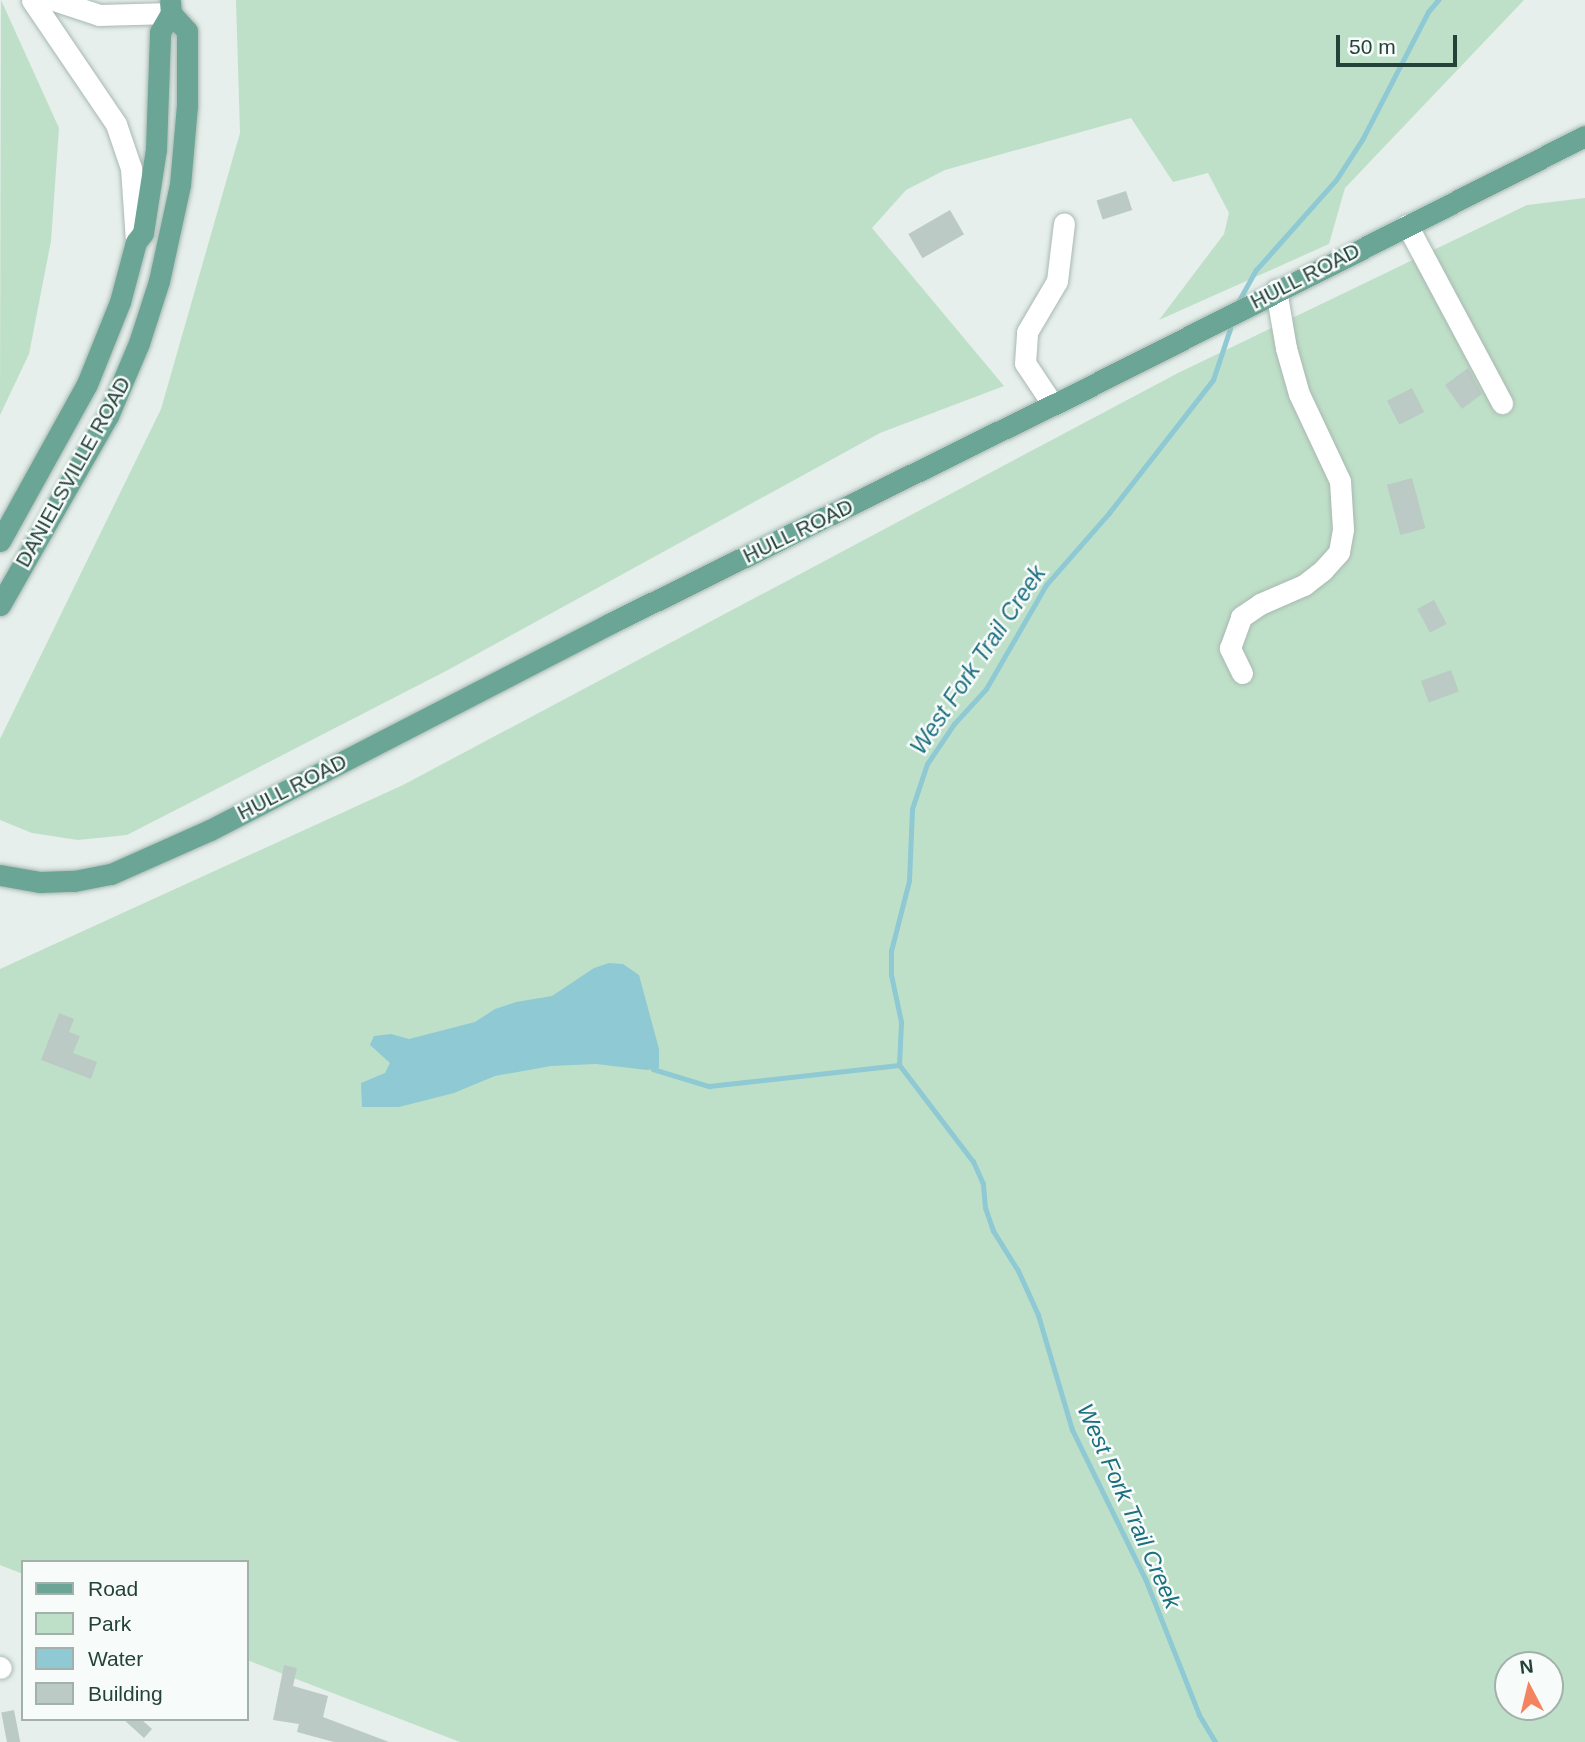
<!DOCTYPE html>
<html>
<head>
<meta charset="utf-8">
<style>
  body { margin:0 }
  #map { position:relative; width:1585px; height:1742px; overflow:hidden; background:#e6efeb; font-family:Arial,sans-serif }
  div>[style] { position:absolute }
  .green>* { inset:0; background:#bfe0c8 }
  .water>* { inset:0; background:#8ec9d4 }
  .stream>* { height:4.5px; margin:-2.25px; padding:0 2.25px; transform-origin:2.25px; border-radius:2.25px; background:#8ec9d4 }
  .building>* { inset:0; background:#bbcac4; transform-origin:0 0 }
  .roads { filter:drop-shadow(0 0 2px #a8b8b2) drop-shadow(0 0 2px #a8b8b2) }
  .minor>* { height:21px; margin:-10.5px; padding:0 10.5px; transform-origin:10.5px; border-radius:10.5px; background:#fff }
  .major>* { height:21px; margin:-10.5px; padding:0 10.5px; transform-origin:10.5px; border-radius:10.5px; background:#6aa596 }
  span { translate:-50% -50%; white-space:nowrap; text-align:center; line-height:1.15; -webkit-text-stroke:5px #f7fbf9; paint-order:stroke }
  .street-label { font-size:21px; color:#24423a }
  .water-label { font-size:23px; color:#1c6f80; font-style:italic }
  .legend { position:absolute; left:21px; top:1560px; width:228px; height:161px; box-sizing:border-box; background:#f7fbf9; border:2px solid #a3b1ad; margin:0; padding:9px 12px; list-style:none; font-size:21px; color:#24423a }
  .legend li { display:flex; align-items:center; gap:14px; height:35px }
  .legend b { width:35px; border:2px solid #a3b1ad }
  .north { position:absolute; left:1494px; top:1651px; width:70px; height:70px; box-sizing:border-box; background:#f7fbf9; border:2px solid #a3b1ad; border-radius:50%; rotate:353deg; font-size:19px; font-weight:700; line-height:28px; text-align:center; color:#24423a }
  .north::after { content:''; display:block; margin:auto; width:24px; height:32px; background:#f4845f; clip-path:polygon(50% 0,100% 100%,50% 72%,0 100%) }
  .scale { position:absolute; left:1336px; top:35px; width:121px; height:32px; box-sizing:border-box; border:4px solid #24423a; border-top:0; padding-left:9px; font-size:21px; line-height:24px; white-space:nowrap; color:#24423a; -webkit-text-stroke:5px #f7fbf9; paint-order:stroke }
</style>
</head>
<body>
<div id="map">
  <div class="green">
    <div style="clip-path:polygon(1px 0,59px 128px,51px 241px,29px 354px,0 415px)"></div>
    <div style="clip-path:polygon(236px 0,1524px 0,1345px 188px,1329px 244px,1159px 320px,1224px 234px,1229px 213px,1208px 173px,1173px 182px,1131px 118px,945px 170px,906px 190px,872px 228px,1004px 386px,880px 433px,446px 671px,127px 835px,78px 840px,32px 833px,0 820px,0 739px,161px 409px,240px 133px)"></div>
    <div style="clip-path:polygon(evenodd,1585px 198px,1585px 1742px,460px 1742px,247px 1660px,247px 1562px,23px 1562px,23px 1574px,0 1565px,0 969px,403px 785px,1178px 373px,1527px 205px,1585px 198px,1508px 1665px,1550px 1665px,1550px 1707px,1508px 1707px,1508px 1665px)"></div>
  </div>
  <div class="water">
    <div style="clip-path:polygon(609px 963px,623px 964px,639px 975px,659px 1049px,659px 1068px,647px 1070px,596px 1064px,551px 1066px,495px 1076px,454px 1093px,399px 1107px,362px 1107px,361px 1083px,385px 1073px,390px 1063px,370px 1045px,374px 1036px,391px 1034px,409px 1039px,475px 1022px,495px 1009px,516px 1002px,552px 996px,594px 968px)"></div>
  </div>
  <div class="stream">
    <div style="left:1237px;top:304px;width:39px;rotate:-61deg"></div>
    <div style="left:1256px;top:270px;width:120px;rotate:-48.4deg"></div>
    <div style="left:1336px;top:180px;width:48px;rotate:-57deg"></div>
    <div style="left:1362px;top:140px;width:144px;rotate:-62.7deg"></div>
    <div style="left:1428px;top:12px;width:16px;rotate:-50deg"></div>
    <div style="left:653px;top:1069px;width:59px;rotate:16.9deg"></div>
    <div style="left:709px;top:1086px;width:191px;rotate:-6.3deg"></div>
    <div style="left:1215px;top:1742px;width:31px;rotate:-121deg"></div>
    <div style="left:1199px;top:1715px;width:144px;rotate:-111.6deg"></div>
    <div style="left:1146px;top:1581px;width:168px;rotate:-116.1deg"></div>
    <div style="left:1072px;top:1430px;width:120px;rotate:-106.5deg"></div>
    <div style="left:1038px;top:1315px;width:48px;rotate:-114.4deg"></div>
    <div style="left:1018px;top:1271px;width:47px;rotate:-122deg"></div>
    <div style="left:993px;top:1231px;width:24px;rotate:-109deg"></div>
    <div style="left:985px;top:1208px;width:24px;rotate:-95deg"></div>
    <div style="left:983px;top:1184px;width:24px;rotate:-114deg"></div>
    <div style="left:973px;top:1162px;width:122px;rotate:-127.3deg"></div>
    <div style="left:899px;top:1065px;width:43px;rotate:-87.3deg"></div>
    <div style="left:901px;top:1022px;width:48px;rotate:-102deg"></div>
    <div style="left:891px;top:975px;width:24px;rotate:-90deg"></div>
    <div style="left:891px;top:951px;width:72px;rotate:-75.6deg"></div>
    <div style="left:909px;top:881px;width:72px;rotate:-87.6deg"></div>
    <div style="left:912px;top:809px;width:47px;rotate:-71.6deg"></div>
    <div style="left:927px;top:764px;width:48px;rotate:-56deg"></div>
    <div style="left:954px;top:724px;width:47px;rotate:-47.6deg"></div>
    <div style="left:986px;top:689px;width:120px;rotate:-60deg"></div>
    <div style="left:1046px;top:585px;width:96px;rotate:-48.8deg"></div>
    <div style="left:1109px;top:513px;width:169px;rotate:-52deg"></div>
    <div style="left:1213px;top:380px;width:54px;rotate:-71.6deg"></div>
  </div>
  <div class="building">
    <div style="left:1126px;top:191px;width:20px;height:31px;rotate:72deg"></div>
    <div style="left:950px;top:210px;width:28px;height:48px;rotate:60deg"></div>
    <div style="clip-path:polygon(1468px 368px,1482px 394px,1462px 409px,1445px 385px)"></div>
    <div style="left:1412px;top:388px;width:27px;height:28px;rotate:63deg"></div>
    <div style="left:1412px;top:478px;width:52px;height:26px;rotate:75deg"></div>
    <div style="left:1434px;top:600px;width:27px;height:19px;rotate:62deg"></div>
    <div style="left:1451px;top:670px;width:23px;height:32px;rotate:70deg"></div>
    <div style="clip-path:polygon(59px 1013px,74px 1019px,69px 1032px,80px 1036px,73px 1053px,97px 1062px,91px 1079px,41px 1060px)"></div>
    <div style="clip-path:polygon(284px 1665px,297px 1668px,293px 1686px,328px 1696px,323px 1717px,389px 1742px,334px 1742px,297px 1732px,299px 1724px,273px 1720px)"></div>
    <div style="left:14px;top:1710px;width:33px;height:13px;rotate:79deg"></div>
    <div style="clip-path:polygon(123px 1719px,141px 1719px,152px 1729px,144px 1738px)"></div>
  </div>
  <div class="roads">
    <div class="minor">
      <div style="left:32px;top:0;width:150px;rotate:55.9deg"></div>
      <div style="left:116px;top:124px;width:46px;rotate:71.2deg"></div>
      <div style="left:131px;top:168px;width:74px;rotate:86.1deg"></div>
      <div style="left:54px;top:0;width:47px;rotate:18.4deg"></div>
      <div style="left:99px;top:15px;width:72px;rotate:-1.6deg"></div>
      <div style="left:1407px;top:225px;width:202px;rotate:61.9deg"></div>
      <div style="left:1053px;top:405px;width:50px;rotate:-123.7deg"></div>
      <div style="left:1025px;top:363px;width:31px;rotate:-86deg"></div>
      <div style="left:1027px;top:332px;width:59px;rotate:-59.5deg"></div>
      <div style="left:1057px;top:281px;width:58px;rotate:-83.1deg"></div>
      <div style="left:1242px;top:673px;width:28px;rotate:-116deg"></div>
      <div style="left:1230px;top:648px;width:33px;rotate:-70deg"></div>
      <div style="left:1241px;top:617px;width:23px;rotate:-34deg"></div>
      <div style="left:1260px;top:604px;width:48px;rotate:-23.4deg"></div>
      <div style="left:1304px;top:585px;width:24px;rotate:-38deg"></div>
      <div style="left:1323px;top:570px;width:24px;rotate:-48deg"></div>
      <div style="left:1339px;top:552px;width:23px;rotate:-80deg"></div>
      <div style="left:1343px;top:529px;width:48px;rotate:-93.6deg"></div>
      <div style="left:1340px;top:481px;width:96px;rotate:-115.2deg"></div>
      <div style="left:1299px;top:394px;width:48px;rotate:-105.8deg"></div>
      <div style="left:1286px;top:348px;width:59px;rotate:-99.8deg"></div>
      <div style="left:0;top:1667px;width:1px;rotate:45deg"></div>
    </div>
    <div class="major">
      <div style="left:0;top:541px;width:179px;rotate:-61deg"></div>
      <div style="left:87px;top:384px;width:88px;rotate:-68.1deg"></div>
      <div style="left:120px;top:302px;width:62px;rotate:-75.1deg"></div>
      <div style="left:136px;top:242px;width:11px;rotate:-52deg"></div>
      <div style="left:143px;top:233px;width:85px;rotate:-81.2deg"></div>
      <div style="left:156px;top:149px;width:117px;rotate:-88deg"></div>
      <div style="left:160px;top:32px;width:22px;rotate:-60deg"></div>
      <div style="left:171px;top:13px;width:11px;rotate:-95deg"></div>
      <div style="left:0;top:605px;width:218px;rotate:-60.3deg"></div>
      <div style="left:108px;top:416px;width:79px;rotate:-67deg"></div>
      <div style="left:139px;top:343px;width:65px;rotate:-72.1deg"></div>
      <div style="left:159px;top:281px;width:98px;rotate:-77.7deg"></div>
      <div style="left:180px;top:185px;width:80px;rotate:-85deg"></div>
      <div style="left:187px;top:105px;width:74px;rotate:-90deg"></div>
      <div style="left:187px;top:31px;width:24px;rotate:-132deg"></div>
      <div style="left:0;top:875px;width:41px;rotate:9.9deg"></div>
      <div style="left:40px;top:882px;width:34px;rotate:-2deg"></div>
      <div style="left:74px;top:881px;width:38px;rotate:-11deg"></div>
      <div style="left:111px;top:874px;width:108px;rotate:-24deg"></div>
      <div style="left:210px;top:830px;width:449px;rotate:-27.3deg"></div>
      <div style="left:609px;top:624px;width:495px;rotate:-26.3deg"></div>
      <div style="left:1053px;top:405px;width:596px;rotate:-26.82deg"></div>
    </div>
  </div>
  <div class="street-label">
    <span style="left:1305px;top:276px;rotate:-27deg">HULL ROAD</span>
    <span style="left:73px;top:472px;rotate:-61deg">DANIELSVILLE ROAD</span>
    <span style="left:798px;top:531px;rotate:-26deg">HULL ROAD</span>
    <span style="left:292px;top:787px;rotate:-27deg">HULL ROAD</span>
  </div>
  <div class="water-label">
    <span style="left:978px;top:660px;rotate:-56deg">West Fork Trail Creek</span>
    <span style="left:1129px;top:1506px;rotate:66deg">West Fork Trail Creek</span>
  </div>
  <ul class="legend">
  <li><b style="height:9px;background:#6aa596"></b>Road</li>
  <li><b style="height:19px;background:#bfe0c8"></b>Park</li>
  <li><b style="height:19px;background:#8ec9d4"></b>Water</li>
  <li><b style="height:19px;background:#bbcac4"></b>Building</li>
  </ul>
  <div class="north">N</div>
  <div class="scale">50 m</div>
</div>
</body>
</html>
